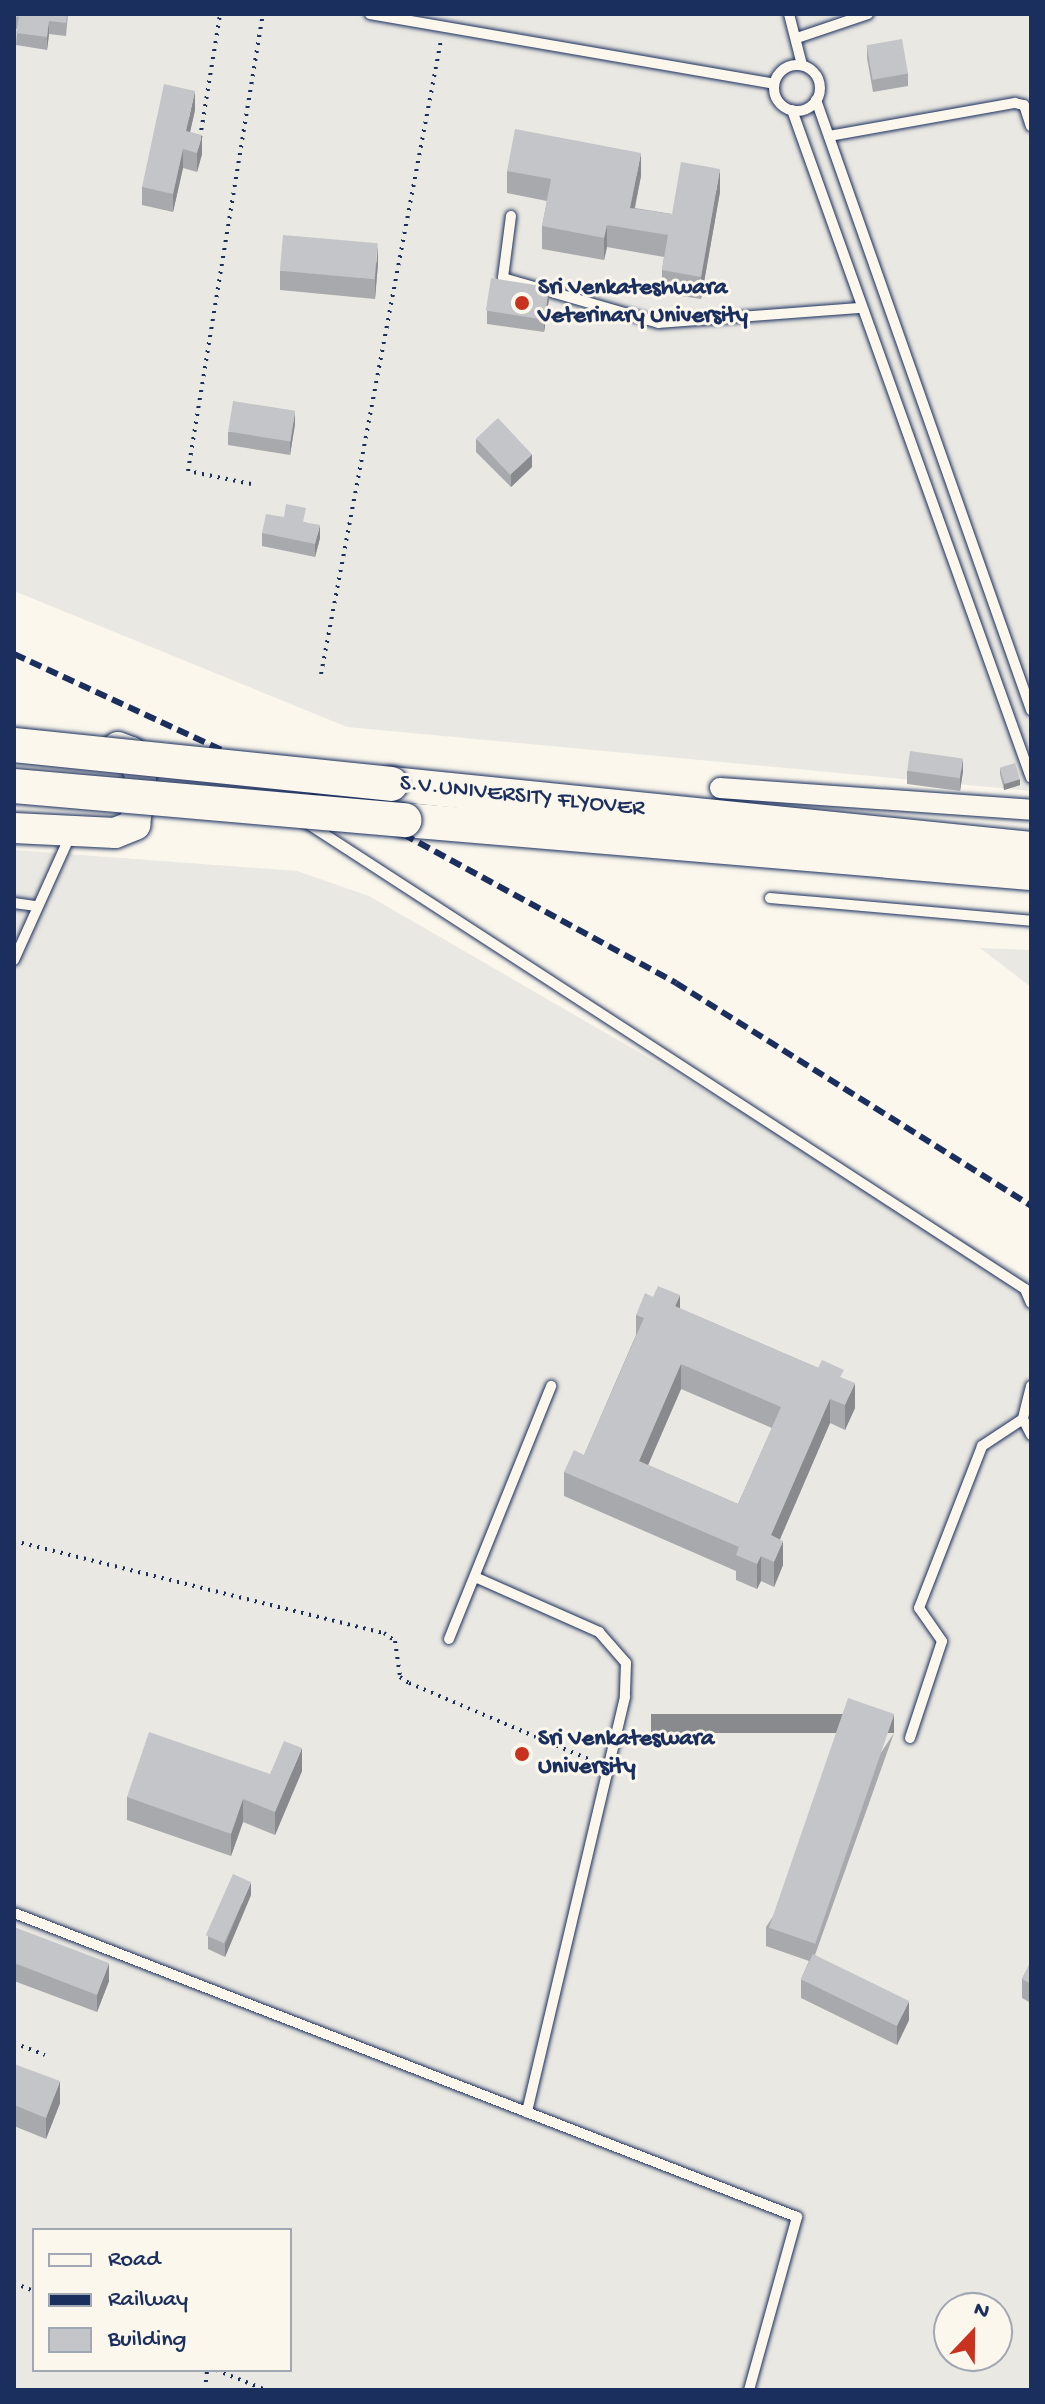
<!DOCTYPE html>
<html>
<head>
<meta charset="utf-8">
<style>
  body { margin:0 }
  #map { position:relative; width:1045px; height:2404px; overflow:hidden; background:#fbf7ec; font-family:"Gochi Hand",sans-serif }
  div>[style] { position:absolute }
  .built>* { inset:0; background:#eae8e2 }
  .path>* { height:4px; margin-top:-2px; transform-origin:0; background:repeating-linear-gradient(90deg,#1b2f5e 0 2px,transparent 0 8px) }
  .roads { filter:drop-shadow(0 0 2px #1b2f5e) drop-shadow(0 0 2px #1b2f5e) }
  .lane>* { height:10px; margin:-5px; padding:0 5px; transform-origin:5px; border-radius:5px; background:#fbf7ec }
  .lane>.ring { margin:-5px; padding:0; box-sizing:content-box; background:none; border:10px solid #fbf7ec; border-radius:50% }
  .street>* { height:20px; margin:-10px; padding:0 10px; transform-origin:10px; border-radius:10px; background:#fbf7ec }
  .secondary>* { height:30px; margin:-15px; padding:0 15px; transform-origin:15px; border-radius:15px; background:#fbf7ec }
  .primary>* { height:34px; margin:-17px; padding:0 17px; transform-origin:17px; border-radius:17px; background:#fbf7ec }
  .rail>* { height:6px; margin-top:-3px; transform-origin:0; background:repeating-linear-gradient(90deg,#1b2f5e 0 12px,transparent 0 18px) }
  .bridges { filter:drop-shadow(0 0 2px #1b2f5e) drop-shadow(0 0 2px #1b2f5e) }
  .primary-bridge>* { height:34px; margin:-17px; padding:0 17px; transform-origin:17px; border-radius:17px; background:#fbf7ec }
  .wall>* { inset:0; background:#a8a9ad }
  .shaded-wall>* { inset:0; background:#888a8d; transform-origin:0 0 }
  .building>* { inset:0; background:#c3c5c9; transform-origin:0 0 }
  .dots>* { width:22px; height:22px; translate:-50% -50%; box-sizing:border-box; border:4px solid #fbf7ec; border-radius:50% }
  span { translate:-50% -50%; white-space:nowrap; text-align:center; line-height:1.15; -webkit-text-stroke:6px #fbf7ec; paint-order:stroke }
  .poi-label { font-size:24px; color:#1b2f5e; font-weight:700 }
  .left { translate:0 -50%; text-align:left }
  .street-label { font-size:24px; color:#1b2f5e }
  .frame { position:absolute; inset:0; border:16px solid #1b2f5e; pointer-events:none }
  .legend { position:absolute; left:32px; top:2228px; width:260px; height:144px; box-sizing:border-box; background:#fbf7ec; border:2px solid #a1a7b3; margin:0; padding:10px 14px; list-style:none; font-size:24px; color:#1b2f5e }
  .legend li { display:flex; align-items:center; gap:16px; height:40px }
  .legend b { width:40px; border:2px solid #a1a7b3 }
  .north { position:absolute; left:933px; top:2292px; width:80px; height:80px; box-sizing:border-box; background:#fbf7ec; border:2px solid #a1a7b3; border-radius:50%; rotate:22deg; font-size:22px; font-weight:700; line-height:32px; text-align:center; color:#1b2f5e }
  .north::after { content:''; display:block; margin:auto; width:28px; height:36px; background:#c8321e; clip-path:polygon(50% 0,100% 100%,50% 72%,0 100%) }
</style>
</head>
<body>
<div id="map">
  <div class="built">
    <div style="clip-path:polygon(14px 14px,1031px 14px,1031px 791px,347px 727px,14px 591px)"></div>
    <div style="clip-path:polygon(evenodd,14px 850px,297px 871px,369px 896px,1031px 1279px,1031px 2390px,14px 2390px,14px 850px,34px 2230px,290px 2230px,290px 2370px,34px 2370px,34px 2230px,14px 850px,949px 2308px,997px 2308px,997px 2356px,949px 2356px,949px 2308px)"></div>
    <div style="clip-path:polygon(980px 948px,1031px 950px,1031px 987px)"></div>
  </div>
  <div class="path">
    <div style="left:200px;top:138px;width:126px;rotate:-80.8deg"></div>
    <div style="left:251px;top:484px;width:64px;rotate:-168.3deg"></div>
    <div style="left:188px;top:471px;width:463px;rotate:-80.7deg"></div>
    <div style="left:321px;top:674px;width:645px;rotate:-79.28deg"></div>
    <div style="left:14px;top:1541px;width:381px;rotate:14deg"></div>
    <div style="left:384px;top:1633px;width:14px;rotate:36deg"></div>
    <div style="left:395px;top:1641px;width:36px;rotate:82deg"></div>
    <div style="left:400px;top:1677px;width:11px;rotate:34deg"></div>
    <div style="left:409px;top:1683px;width:202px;rotate:23deg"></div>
    <div style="left:14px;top:2043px;width:33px;rotate:21deg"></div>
    <div style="left:14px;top:2283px;width:22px;rotate:22deg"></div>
    <div style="left:216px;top:2370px;width:54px;rotate:21.8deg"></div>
    <div style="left:205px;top:2390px;width:20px;rotate:-84deg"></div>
  </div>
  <div class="roads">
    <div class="lane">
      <div style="left:370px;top:14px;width:410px;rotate:9.8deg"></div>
      <div style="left:789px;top:14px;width:53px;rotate:75.7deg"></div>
      <div style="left:797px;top:38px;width:75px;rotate:-18.7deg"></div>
      <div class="ring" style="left:774px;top:65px;width:36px;height:36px"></div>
      <div style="left:816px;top:100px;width:647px;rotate:70.58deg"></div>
      <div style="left:792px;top:110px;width:709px;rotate:70.31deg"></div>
      <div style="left:829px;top:136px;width:189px;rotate:-10.1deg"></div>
      <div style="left:1015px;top:103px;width:9px;rotate:13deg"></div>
      <div style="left:1024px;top:105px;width:22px;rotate:72deg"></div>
      <div style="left:511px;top:216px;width:63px;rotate:97.4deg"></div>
      <div style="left:503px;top:278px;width:162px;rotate:16.1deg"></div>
      <div style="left:659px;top:323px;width:202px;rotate:-4.3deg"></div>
      <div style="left:307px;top:823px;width:856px;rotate:32.98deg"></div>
      <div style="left:1025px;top:1289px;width:15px;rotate:67deg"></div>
      <div style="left:770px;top:898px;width:262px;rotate:5deg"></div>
      <div style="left:14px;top:903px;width:21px;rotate:8deg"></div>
      <div style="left:14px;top:960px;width:138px;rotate:-65.7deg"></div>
      <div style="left:1031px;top:1386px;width:34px;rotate:104deg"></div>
      <div style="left:1023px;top:1419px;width:18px;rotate:63deg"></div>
      <div style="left:475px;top:1577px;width:136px;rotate:23.9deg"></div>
      <div style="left:599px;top:1632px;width:41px;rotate:48.9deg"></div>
      <div style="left:626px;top:1663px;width:34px;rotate:92deg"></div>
      <div style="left:625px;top:1697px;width:427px;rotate:103.3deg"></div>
      <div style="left:449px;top:1639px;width:273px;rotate:-68deg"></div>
      <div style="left:910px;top:1738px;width:102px;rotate:-71.7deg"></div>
      <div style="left:942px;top:1641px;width:40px;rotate:-124.9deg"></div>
      <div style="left:919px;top:1608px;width:174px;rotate:-68.7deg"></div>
      <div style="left:982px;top:1446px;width:49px;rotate:-33.4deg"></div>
      <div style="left:14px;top:1913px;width:840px;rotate:21.22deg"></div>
      <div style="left:797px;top:2217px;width:180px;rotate:105.5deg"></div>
    </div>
    <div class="street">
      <div style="left:720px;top:788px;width:312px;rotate:4deg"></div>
    </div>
    <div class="secondary">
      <div style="left:14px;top:828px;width:101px;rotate:2.8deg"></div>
      <div style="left:115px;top:833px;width:22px;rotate:-22deg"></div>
      <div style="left:135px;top:825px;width:47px;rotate:-82.7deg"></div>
      <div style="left:141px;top:778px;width:28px;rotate:-111deg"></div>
      <div style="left:131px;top:752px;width:14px;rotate:-159deg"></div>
    </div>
    <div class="primary">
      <div style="left:391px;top:784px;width:643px;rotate:5.8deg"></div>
      <div style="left:405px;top:820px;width:628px;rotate:4.84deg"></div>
    </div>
  </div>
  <div class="rail">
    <div style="left:14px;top:654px;width:429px;rotate:24.8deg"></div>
    <div style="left:403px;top:834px;width:311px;rotate:28.6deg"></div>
    <div style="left:676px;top:983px;width:419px;rotate:32.1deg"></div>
  </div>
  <div class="bridges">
    <div class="primary-bridge">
      <div style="left:14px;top:745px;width:379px;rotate:5.9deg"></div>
      <div style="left:14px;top:786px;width:392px;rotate:5deg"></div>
    </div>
  </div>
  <div class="wall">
    <div style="clip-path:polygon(14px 14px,68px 14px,66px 36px,49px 34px,47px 50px,16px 45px,17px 29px,14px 29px)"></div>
    <div style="clip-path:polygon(867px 45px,908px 73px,908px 86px,873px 92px,867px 58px)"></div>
    <div style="clip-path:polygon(195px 110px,190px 132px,202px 154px,197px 172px,183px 168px,173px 212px,142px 205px,142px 187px)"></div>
    <div style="clip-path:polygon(507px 171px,641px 176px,635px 208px,672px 214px,720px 192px,701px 299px,662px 293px,662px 270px,664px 257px,607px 247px,604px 260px,542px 249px,542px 226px,547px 201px,507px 193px)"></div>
    <div style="clip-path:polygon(378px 263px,375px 299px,280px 290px,280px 271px)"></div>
    <div style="clip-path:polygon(549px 299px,544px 332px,487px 324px,487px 311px)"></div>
    <div style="clip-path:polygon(295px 424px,290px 455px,228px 445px,228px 432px)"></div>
    <div style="clip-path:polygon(476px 439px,532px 467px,511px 487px,476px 452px)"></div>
    <div style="clip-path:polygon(306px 522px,320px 538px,315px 557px,262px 546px,262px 533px)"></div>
    <div style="clip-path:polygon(1000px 768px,1020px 785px,1004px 790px,1000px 774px)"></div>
    <div style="clip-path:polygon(907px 771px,963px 771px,960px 791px,907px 784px)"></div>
    <div style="clip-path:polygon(evenodd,653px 1297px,844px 1379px,855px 1408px,845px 1430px,830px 1423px,780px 1539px,783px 1565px,774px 1587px,761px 1581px,757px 1589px,736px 1580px,736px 1571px,564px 1496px,564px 1472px,584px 1455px,636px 1335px,636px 1315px,653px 1297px,681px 1389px,772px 1428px,738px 1504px,648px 1465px,681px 1389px)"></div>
    <div style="clip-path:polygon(894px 1733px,815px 1955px,909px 2020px,897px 2045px,801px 1998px,801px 1979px,809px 1961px,766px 1946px,766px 1927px)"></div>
    <div style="clip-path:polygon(302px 1771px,275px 1835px,243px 1822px,231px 1856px,127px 1820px,127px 1797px,270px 1774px)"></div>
    <div style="clip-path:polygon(251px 1895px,225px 1957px,208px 1949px,208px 1936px)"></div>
    <div style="clip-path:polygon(14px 1927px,109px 1981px,97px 2012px,14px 1981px)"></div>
    <div style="clip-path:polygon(1031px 1961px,1031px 2003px,1022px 1998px,1022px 1979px)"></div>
    <div style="clip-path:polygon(14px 2064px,60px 2103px,46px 2139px,14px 2126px)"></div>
  </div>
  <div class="shaded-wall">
    <div style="clip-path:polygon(49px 21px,49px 34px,47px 50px,47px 37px)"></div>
    <div style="clip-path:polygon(195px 91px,195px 110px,186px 150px,186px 131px)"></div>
    <div style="clip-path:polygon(202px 135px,202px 154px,197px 172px,197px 153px)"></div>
    <div style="clip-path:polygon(183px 149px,183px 168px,173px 212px,173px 194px)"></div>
    <div style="clip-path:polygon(641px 153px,641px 176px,630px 230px,630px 208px)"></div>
    <div style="clip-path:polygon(720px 169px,720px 192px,701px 299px,701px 277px)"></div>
    <div style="clip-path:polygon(607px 225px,607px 247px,604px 260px,604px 238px)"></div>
    <div style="clip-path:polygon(378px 244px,378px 263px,375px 299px,375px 280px)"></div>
    <div style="clip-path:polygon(549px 287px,549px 299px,544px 332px,544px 319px)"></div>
    <div style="clip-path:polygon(295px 411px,295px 424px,290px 455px,290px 443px)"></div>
    <div style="clip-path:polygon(532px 454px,532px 467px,511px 487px,511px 474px)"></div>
    <div style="clip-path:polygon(320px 525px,320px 538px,315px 557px,315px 544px)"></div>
    <div style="clip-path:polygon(963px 758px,963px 771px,960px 791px,960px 778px)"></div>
    <div style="clip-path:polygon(1020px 779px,1020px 785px,1004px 790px,1004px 783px)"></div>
    <div style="clip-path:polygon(680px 1295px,680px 1320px,675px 1306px)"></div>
    <div style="clip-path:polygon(681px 1364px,681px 1389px,639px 1486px,639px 1461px)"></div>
    <div style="clip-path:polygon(855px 1383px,855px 1408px,845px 1430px,845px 1405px)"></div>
    <div style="clip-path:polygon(830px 1399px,830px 1423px,771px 1560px,771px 1535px)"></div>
    <div style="clip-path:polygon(783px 1541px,783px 1565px,774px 1587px,774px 1562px)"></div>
    <div style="clip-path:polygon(761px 1556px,761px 1581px,757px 1589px,757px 1564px)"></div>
    <div style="left:894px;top:1714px;width:19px;height:243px;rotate:90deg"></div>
    <div style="clip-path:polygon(302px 1748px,302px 1771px,275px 1835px,275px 1812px)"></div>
    <div style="clip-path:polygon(243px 1799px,243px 1822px,231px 1856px,231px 1834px)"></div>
    <div style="clip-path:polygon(251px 1882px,251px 1895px,225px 1957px,225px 1944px)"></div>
    <div style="clip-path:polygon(109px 1963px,109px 1981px,97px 2012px,97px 1995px)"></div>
    <div style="clip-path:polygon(909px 2001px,909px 2020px,897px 2045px,897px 2026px)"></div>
    <div style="clip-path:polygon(60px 2081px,60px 2103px,46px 2139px,46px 2118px)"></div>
  </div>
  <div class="building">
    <div style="clip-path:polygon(14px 14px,67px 14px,66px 23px,49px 21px,47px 37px,16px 33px,19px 17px,14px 16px)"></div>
    <div style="left:902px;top:39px;width:35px;height:36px;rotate:80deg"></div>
    <div style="clip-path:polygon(164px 84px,195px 91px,186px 131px,202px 135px,197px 153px,183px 149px,173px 194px,142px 187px)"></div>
    <div style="clip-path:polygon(515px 129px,641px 153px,630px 208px,672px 214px,681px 162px,720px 169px,701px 277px,662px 270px,668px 235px,607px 225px,604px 238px,542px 226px,551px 179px,507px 171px)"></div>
    <div style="left:283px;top:235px;width:95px;height:36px;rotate:5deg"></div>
    <div style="left:491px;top:278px;width:59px;height:33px;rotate:9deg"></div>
    <div style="left:233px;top:401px;width:63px;height:31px;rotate:9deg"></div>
    <div style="left:498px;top:418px;width:50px;height:30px;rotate:47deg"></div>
    <div style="clip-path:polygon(286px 504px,306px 508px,303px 522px,320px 525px,315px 544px,262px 533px,266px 514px,284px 517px)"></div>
    <div style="left:910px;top:751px;width:53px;height:20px;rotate:8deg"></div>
    <div style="left:1015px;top:763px;width:17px;height:16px;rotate:73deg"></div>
    <div style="clip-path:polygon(evenodd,658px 1286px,680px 1295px,675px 1306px,818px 1368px,822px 1360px,844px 1370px,840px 1377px,855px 1383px,845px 1405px,830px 1399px,771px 1535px,783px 1541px,774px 1562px,761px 1556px,757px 1564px,736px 1555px,739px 1547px,564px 1472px,574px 1450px,584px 1455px,644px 1318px,636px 1315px,645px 1293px,653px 1297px,658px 1286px,681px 1364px,781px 1407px,738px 1504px,639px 1461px,681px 1364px)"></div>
    <div style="left:848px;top:1698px;width:49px;height:243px;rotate:19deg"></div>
    <div style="clip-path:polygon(149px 1732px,270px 1774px,284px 1741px,302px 1748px,275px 1812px,243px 1799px,231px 1834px,127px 1797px)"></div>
    <div style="left:233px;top:1874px;width:20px;height:67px;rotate:24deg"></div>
    <div style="clip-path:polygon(14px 1927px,109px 1963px,97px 1995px,14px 1963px)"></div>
    <div style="left:813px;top:1954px;width:107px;height:28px;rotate:26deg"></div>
    <div style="clip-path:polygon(1031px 1961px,1031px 1984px,1022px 1979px)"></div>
    <div style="clip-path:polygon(14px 2064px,60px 2081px,46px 2118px,14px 2105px)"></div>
  </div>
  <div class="dots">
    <div style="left:522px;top:303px;background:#c8321e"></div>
    <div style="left:522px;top:1754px;background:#c8321e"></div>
  </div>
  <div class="poi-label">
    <span class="left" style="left:538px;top:303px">Sri Venkateshwara<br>Veterinary University</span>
    <span class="left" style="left:538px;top:1754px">Sri Venkateswara<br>University</span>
  </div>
  <div class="street-label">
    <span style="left:522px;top:797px;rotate:6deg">S.V.UNIVERSITY FLYOVER</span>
  </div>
  <div class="frame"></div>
  <ul class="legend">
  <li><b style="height:10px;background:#fbf7ec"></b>Road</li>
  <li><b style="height:10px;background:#1b2f5e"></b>Railway</li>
  <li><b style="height:22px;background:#c3c5c9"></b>Building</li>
  </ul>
  <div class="north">N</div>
</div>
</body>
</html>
